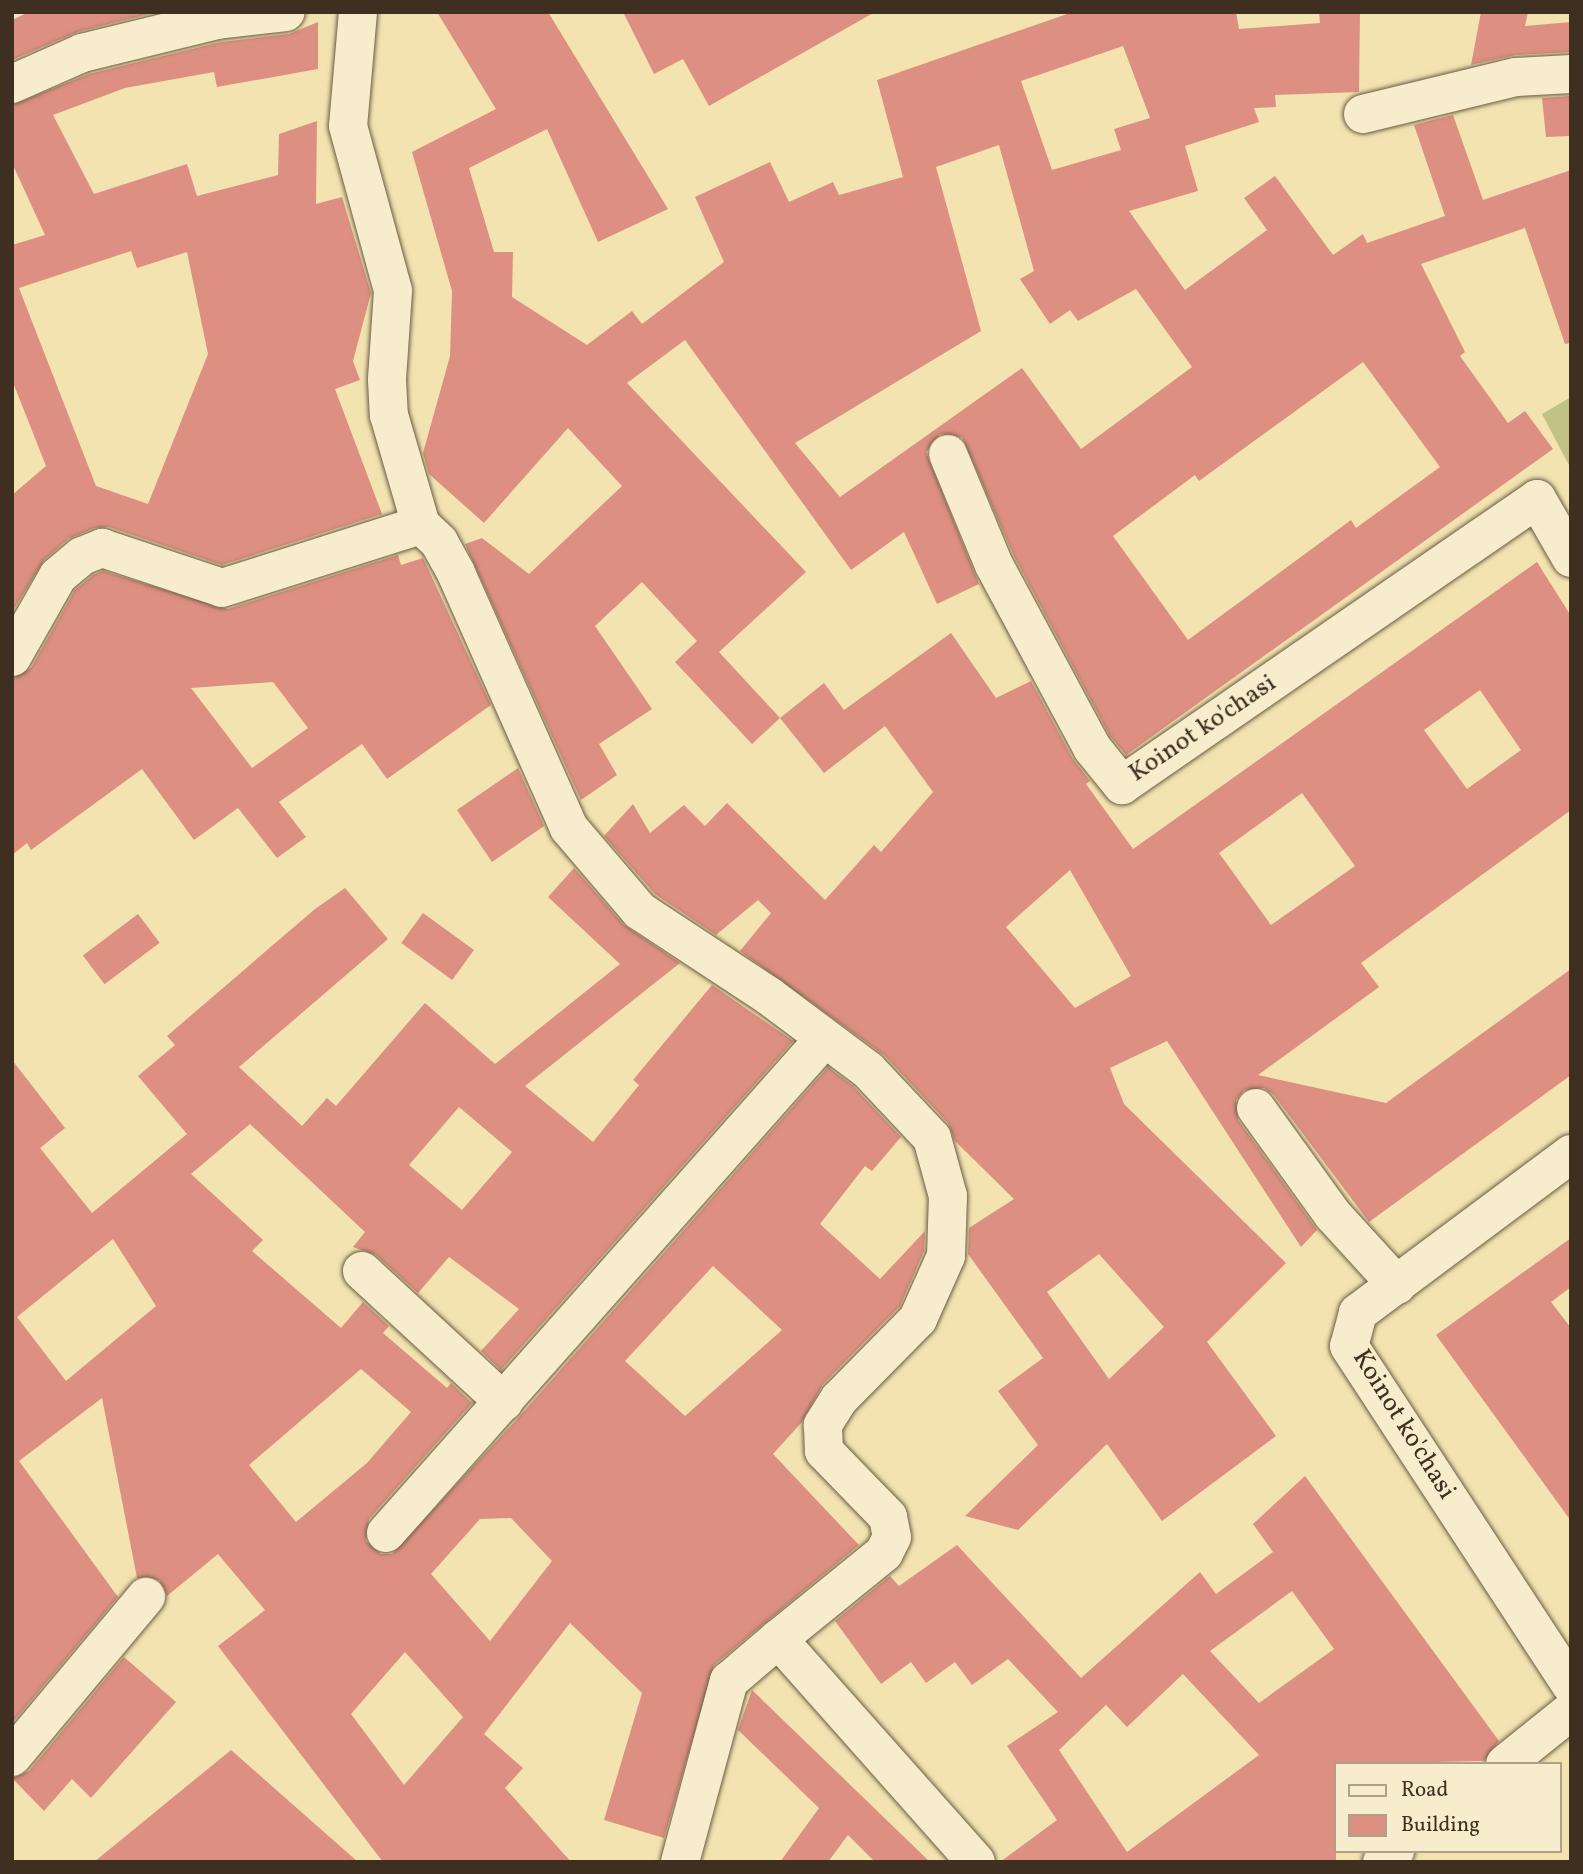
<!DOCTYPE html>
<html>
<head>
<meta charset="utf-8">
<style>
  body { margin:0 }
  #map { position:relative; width:1583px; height:1874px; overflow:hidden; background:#f2e3b1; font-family:Vollkorn,serif }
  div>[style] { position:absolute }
  .green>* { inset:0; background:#c0c287 }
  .building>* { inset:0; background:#dd9081; transform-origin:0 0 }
  .roads { filter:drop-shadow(0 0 2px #6b5c45) drop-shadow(0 0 2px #6b5c45) }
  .minor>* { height:38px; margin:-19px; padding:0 19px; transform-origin:19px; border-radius:19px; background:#f7edcc }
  span { translate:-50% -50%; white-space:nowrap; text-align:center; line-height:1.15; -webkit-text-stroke:5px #f7edcc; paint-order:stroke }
  .street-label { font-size:26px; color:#3e2f21 }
  .frame { position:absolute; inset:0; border:14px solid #3e2f21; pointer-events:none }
  .legend { position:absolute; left:1334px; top:1762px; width:228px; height:91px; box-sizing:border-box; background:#f7edcc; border:2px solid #ada188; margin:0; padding:9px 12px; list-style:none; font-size:21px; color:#3e2f21 }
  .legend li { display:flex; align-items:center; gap:14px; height:35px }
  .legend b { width:35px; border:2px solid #ada188 }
</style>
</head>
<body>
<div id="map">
  <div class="green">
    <div style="clip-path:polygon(1571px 397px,1571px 469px,1542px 414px)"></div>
  </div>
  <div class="building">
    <div style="clip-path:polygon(29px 12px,157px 12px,77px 32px,12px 60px,12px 20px)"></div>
    <div style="clip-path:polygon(evenodd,437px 12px,548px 12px,668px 209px,598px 242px,547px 129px,469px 168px,494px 252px,513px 252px,512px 297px,587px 345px,632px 311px,642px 324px,724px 262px,695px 197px,770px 162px,789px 202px,833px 182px,839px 195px,903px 177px,877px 80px,1073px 12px,1236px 12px,1239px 29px,1320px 23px,1319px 12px,1360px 12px,1359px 92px,1275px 95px,1276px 107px,1254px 108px,1259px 122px,1185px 146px,1198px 191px,1129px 211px,1185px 290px,1267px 230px,1244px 198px,1275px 176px,1333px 255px,1363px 234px,1367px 243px,1445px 216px,1414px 125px,1421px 123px,1453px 115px,1483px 200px,1571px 170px,1571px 343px,1565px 344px,1525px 228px,1421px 264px,1465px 352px,1460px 356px,1508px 423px,1525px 411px,1553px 449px,1126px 755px,1110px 736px,1014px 556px,962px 437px,940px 434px,926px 452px,979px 584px,937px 604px,904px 532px,851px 570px,685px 340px,627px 383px,806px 572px,719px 652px,780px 718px,752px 744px,675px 662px,697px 641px,642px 582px,595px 626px,652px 709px,599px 744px,617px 775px,581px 800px,465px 544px,482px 538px,529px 574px,622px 486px,568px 428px,484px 523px,429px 474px,423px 453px,450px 356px,452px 291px,412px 152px,496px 109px,437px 12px,1123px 46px,1150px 118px,1114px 129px,1121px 150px,1052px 170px,1021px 81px,1123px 46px,437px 12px,999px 145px,1034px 271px,1020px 279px,1050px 324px,1070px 310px,1078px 321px,1136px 289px,1192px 367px,1081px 449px,1022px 368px,840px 497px,795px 443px,981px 331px,936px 167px,999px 145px,437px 12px,1363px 362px,1440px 467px,1356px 528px,1351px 520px,1188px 640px,1113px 536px,1195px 475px,1199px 481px,1363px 362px)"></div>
    <div style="clip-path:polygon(623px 12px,875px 12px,709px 106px,683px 59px,654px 74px)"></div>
    <div style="clip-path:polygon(1481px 12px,1528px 12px,1525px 26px,1571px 22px,1571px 52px,1515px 55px,1471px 65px)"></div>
    <div style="clip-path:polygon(evenodd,318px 22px,318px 69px,217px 87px,214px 72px,125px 88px,53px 115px,94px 194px,187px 164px,197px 196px,278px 175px,279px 134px,317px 121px,316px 204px,342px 197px,371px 293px,353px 361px,360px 380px,335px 389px,382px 514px,222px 565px,109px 527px,94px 528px,68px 539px,44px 560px,12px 612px,12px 495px,46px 466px,12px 380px,12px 245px,45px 235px,12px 163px,12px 105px,89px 74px,221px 42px,289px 34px,318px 22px,131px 251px,137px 268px,187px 252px,208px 354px,148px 504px,96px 486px,19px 288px,131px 251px)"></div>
    <div style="clip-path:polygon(1571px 96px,1571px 136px,1546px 137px,1542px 98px)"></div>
    <div style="clip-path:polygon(evenodd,398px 555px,401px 565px,423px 558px,491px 705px,387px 779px,362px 744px,279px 802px,306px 837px,277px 858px,238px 808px,194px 840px,142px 769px,31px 850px,27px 843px,12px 855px,12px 679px,31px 668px,75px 590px,93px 575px,103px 571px,228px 609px,398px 555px,273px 682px,308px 728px,252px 768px,191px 688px,273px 682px)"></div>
    <div style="clip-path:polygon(evenodd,1537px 562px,1571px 616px,1571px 810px,1361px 963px,1379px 987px,1258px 1075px,1386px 1103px,1571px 969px,1571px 1075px,1369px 1222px,1274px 1095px,1264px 1088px,1244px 1090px,1236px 1100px,1238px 1120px,1317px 1230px,1301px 1247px,1167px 1041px,1110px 1068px,1124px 1104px,1286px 1263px,1207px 1342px,1276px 1436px,1162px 1521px,1107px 1444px,1018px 1530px,965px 1516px,1038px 1445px,998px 1391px,1043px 1358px,968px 1254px,969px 1228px,1014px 1199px,955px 1141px,948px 1123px,884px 1055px,740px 951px,771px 913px,758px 900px,716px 935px,655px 894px,604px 836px,633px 804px,650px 833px,684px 805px,705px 826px,727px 803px,825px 900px,874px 845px,881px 852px,933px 792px,885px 726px,824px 773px,780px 718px,824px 683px,844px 710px,951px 633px,996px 698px,1031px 681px,1073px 759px,1090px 781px,1086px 784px,1133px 849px,1537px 562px,1480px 690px,1521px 750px,1467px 789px,1424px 730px,1480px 690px,1537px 562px,1302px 793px,1355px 866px,1271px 925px,1219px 853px,1302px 793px,1537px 562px,1070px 870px,1131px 976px,1075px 1008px,1006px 927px,1070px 870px,1537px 562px,1099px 1254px,1164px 1327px,1109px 1379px,1047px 1292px,1099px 1254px)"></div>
    <div style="clip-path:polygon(518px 768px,544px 826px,492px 862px,457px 810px)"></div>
    <div style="clip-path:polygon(evenodd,574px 868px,624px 925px,680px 963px,525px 1086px,593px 1142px,639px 1085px,633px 1080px,712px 985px,793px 1041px,501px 1370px,481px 1351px,519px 1309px,449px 1257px,418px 1293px,376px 1255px,353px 1247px,365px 1232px,250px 1124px,191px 1174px,263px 1240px,252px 1251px,341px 1328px,363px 1302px,389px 1326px,383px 1333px,447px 1388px,451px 1383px,472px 1403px,369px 1519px,366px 1541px,381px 1554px,392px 1554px,520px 1416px,828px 1067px,853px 1086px,901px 1137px,872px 1171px,865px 1166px,820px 1224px,880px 1279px,925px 1231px,924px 1251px,900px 1306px,823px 1384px,802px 1422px,773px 1454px,859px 1545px,714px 1665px,664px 1838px,604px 1820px,642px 1693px,570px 1623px,484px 1734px,523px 1768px,505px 1788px,571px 1862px,383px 1862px,218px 1646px,265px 1610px,218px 1554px,167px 1596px,159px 1580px,137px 1578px,102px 1398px,19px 1461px,118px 1597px,12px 1723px,12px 1060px,65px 1128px,40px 1148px,92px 1213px,187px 1134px,138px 1076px,175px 1045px,167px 1036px,315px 909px,345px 888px,388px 939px,239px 1067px,302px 1126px,327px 1098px,336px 1106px,425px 1003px,495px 1064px,620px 964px,548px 897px,574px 868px,459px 1107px,512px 1152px,462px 1210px,409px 1165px,459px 1107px,574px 868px,113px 1239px,156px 1306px,66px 1381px,17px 1317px,113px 1239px,574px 868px,713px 1266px,782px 1330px,685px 1416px,625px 1361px,713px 1266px,574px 868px,361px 1369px,411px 1412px,367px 1463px,296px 1522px,249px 1465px,361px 1369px,574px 868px,511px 1518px,552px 1561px,490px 1641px,431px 1574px,480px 1519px,511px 1518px,574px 868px,405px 1652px,463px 1717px,404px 1785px,351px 1714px,405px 1652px)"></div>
    <div style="left:423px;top:913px;width:63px;height:37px;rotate:36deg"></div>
    <div style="left:138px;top:914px;width:36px;height:69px;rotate:53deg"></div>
    <div style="clip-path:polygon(1571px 1238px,1571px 1287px,1551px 1302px,1571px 1328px,1571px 1521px,1436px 1335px)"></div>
    <div style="clip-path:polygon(evenodd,1305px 1476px,1499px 1741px,1484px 1761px,1336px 1764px,1336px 1862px,1000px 1862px,1057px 1820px,1007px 1746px,1058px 1712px,1008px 1659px,972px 1685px,955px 1662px,926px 1683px,911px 1662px,881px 1684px,835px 1621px,890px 1576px,899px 1586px,957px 1545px,1081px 1678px,1200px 1572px,1216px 1594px,1273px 1552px,1253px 1524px,1305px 1476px,1292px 1591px,1334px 1649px,1259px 1703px,1210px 1651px,1292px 1591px,1305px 1476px,1183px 1674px,1259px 1755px,1127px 1852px,1059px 1750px,1106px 1705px,1127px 1727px,1183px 1674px)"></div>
    <div style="clip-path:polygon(124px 1657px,176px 1702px,91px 1798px,72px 1779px,44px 1811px,12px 1778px,29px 1771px)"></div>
    <div style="clip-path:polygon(752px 1690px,870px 1804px,930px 1862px,875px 1862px,848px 1835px,828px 1862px,780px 1862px,819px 1808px,738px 1730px)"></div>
    <div style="clip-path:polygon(231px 1750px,358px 1862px,94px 1862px)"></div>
  </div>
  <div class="roads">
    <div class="minor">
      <div style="left:358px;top:12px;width:114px;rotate:95deg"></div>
      <div style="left:348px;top:126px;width:171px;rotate:74.7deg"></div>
      <div style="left:393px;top:291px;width:89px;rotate:93.9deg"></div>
      <div style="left:387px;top:380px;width:35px;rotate:87deg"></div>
      <div style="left:389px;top:415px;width:115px;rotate:73.8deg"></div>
      <div style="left:421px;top:525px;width:25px;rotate:43deg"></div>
      <div style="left:439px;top:542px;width:35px;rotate:61deg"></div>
      <div style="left:456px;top:573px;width:279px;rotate:66.1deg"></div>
      <div style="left:569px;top:828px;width:109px;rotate:49.5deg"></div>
      <div style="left:640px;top:911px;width:154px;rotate:33.4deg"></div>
      <div style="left:769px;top:996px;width:124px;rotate:36.8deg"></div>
      <div style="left:868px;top:1070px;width:93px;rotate:46.7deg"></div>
      <div style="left:932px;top:1138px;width:60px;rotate:74.6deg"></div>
      <div style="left:948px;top:1196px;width:60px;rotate:91.9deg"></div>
      <div style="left:946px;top:1256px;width:69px;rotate:114deg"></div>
      <div style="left:918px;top:1319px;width:112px;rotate:134.6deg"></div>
      <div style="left:839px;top:1399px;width:31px;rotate:122deg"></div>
      <div style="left:823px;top:1425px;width:26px;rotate:88deg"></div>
      <div style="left:824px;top:1451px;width:92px;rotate:45.9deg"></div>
      <div style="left:888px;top:1517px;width:20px;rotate:79deg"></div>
      <div style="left:892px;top:1537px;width:18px;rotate:117deg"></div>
      <div style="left:884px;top:1553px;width:136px;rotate:140.9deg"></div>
      <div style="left:12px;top:84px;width:77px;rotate:-23.9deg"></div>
      <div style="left:82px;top:53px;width:139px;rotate:-13.7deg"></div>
      <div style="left:217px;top:20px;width:69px;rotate:-6.6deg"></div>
      <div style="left:1363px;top:114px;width:157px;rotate:-13.6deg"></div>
      <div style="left:1516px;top:77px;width:55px;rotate:-3.1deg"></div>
      <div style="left:948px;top:454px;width:120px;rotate:67.5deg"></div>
      <div style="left:994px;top:565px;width:208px;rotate:61.8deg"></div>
      <div style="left:1092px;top:748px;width:48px;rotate:51deg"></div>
      <div style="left:1122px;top:785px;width:504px;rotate:-34.57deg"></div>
      <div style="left:1537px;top:499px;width:68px;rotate:60deg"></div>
      <div style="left:12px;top:657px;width:93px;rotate:-60.4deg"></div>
      <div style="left:58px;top:576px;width:31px;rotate:-40deg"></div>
      <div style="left:82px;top:556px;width:22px;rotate:-22deg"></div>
      <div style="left:102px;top:548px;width:126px;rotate:18.4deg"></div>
      <div style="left:222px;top:588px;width:209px;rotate:-17.6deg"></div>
      <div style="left:1256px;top:1108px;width:132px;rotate:54.3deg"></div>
      <div style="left:1333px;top:1215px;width:95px;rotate:47.6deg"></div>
      <div style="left:1571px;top:1154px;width:266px;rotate:143.3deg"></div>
      <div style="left:1358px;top:1313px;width:34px;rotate:105deg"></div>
      <div style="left:1349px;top:1346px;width:405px;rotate:56.8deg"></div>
      <div style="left:362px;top:1271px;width:193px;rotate:42.7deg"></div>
      <div style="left:386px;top:1533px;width:660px;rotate:-48.44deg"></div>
      <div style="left:12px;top:1757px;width:209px;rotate:-50.1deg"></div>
      <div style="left:1505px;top:1764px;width:85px;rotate:-38.8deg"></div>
      <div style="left:680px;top:1862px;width:188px;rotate:-74.9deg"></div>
      <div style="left:729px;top:1681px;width:65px;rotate:-40.6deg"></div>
      <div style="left:778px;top:1639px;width:298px;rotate:48.4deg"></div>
      <div style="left:1382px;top:1862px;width:17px;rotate:-40deg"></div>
    </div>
  </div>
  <div class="street-label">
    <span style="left:1203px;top:729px;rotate:-34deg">Koinot ko'chasi</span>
    <span style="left:1403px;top:1425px;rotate:58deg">Koinot ko'chasi</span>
  </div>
  <div class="frame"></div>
  <ul class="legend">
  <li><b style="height:9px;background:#f7edcc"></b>Road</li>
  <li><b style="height:19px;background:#dd9081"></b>Building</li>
  </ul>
</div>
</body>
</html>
